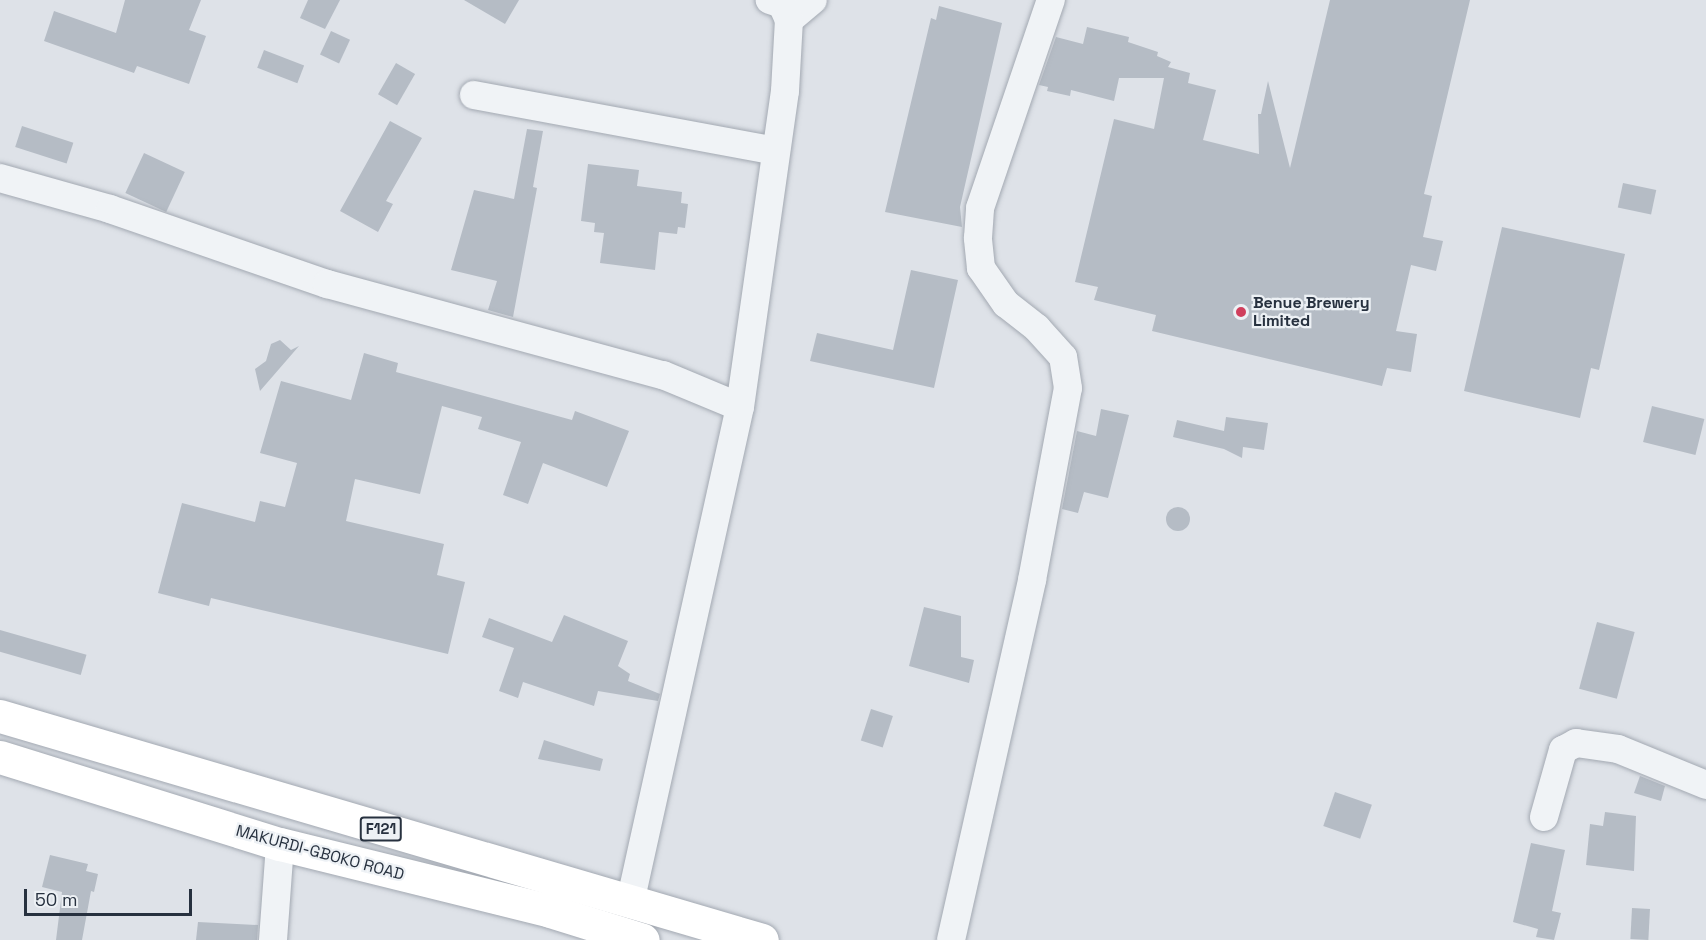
<!DOCTYPE html>
<html>
<head>
<meta charset="utf-8">
<style>
  body { margin:0 }
  #map { position:relative; width:1706px; height:940px; overflow:hidden; background:#dee2e8; font-family:"Space Grotesk",sans-serif }
  div>[style] { position:absolute }
  .building>* { inset:0; background:#b5bcc5; transform-origin:0 0 }
  .round { border-radius:50% }
  .roads { filter:drop-shadow(0 0 2px #a3a9b2) drop-shadow(0 0 2px #a3a9b2) }
  .minor>* { height:28px; margin:-14px; padding:0 14px; transform-origin:14px; border-radius:14px; background:#f0f3f6 }
  .major>* { height:33px; margin:-16.5px; padding:0 16.5px; transform-origin:16.5px; border-radius:16.5px; background:#fff }
  .dots>* { width:16px; height:16px; translate:-50% -50%; box-sizing:border-box; border:3px solid #edf1f5; border-radius:50% }
  span { translate:-50% -50%; white-space:nowrap; text-align:center; line-height:1.15; -webkit-text-stroke:4.5px #edf1f5; paint-order:stroke }
  .shield-label span { padding:2px 4px; background:#edf1f5; border:2px solid; border-radius:4px; -webkit-text-stroke-width:0 }
  .shield-label { font-size:15px; color:#27313f; font-weight:700 }
  .poi-label { font-size:16px; color:#27313f; font-weight:700 }
  .left { translate:0 -50%; text-align:left }
  .street-label { font-size:16px; color:#27313f }
  .scale { position:absolute; left:24px; top:889px; width:168px; height:27px; box-sizing:border-box; border:3px solid #27313f; border-top:0; padding-left:8px; font-size:18px; line-height:21px; white-space:nowrap; color:#27313f; -webkit-text-stroke:4px #edf1f5; paint-order:stroke }
</style>
</head>
<body>
<div id="map">
  <div class="building">
    <div style="clip-path:polygon(125px 0,201px 0,189px 30px,206px 36px,189px 84px,137px 66px,134px 73px,44px 41px,54px 11px,116px 33px)"></div>
    <div style="clip-path:polygon(308px 0,340px 0,325px 29px,300px 18px)"></div>
    <div style="clip-path:polygon(464px 0,519px 0,505px 24px)"></div>
    <div style="clip-path:polygon(1330px 0,1470px 0,1424px 194px,1432px 196px,1423px 237px,1443px 241px,1436px 271px,1411px 265px,1396px 331px,1417px 334px,1411px 372px,1387px 368px,1382px 386px,1152px 331px,1156px 315px,1094px 300px,1098px 287px,1075px 282px,1114px 119px,1154px 129px,1164px 78px,1119px 78px,1114px 101px,1071px 90px,1070px 96px,1047px 91px,1048px 87px,1039px 85px,1056px 37px,1083px 44px,1087px 27px,1129px 37px,1128px 42px,1158px 52px,1157px 56px,1171px 62px,1168px 67px,1190px 73px,1188px 83px,1216px 90px,1203px 140px,1259px 154px,1258px 114px,1261px 114px,1268px 81px,1290px 168px)"></div>
    <div style="clip-path:polygon(939px 6px,1002px 23px,960px 207px,962px 227px,885px 212px,931px 18px,936px 20px)"></div>
    <div style="left:331px;top:31px;width:21px;height:26px;rotate:25deg"></div>
    <div style="left:264px;top:50px;width:43px;height:19px;rotate:21deg"></div>
    <div style="left:396px;top:63px;width:22px;height:36px;rotate:30deg"></div>
    <div style="clip-path:polygon(390px 121px,422px 138px,386px 201px,393px 204px,378px 232px,340px 211px)"></div>
    <div style="left:22px;top:126px;width:54px;height:22px;rotate:18deg"></div>
    <div style="clip-path:polygon(527px 129px,543px 131px,533px 187px,537px 188px,513px 317px,488px 310px,497px 281px,451px 270px,474px 190px,514px 199px)"></div>
    <div style="left:144px;top:153px;width:45px;height:44px;rotate:25deg"></div>
    <div style="clip-path:polygon(588px 164px,639px 170px,637px 186px,682px 192px,681px 203px,688px 204px,685px 228px,678px 227px,677px 234px,659px 232px,655px 270px,600px 263px,604px 233px,594px 232px,595px 223px,581px 221px)"></div>
    <div style="left:1623px;top:183px;width:34px;height:25px;rotate:12deg"></div>
    <div style="clip-path:polygon(1502px 227px,1625px 254px,1599px 370px,1591px 368px,1580px 418px,1464px 391px)"></div>
    <div style="clip-path:polygon(911px 270px,958px 280px,934px 388px,810px 361px,817px 333px,893px 350px)"></div>
    <div style="clip-path:polygon(280px 340px,291px 350px,299px 346px,260px 391px,255px 369px,266px 361px,271px 344px)"></div>
    <div style="clip-path:polygon(364px 353px,398px 363px,396px 372px,572px 420px,575px 411px,629px 431px,607px 487px,543px 463px,528px 504px,503px 495px,521px 442px,478px 429px,482px 417px,442px 406px,420px 494px,355px 479px,346px 521px,444px 544px,437px 575px,465px 582px,448px 654px,211px 598px,209px 606px,158px 593px,182px 503px,255px 522px,260px 501px,285px 507px,297px 463px,260px 453px,281px 381px,351px 400px)"></div>
    <div style="left:1652px;top:406px;width:54px;height:37px;rotate:14deg"></div>
    <div style="clip-path:polygon(1101px 409px,1129px 415px,1108px 498px,1084px 492px,1078px 513px,1062px 509px,1077px 431px,1096px 436px)"></div>
    <div style="clip-path:polygon(1226px 417px,1268px 423px,1264px 450px,1243px 447px,1242px 458px,1224px 449px,1173px 437px,1177px 420px,1224px 431px)"></div>
    <div class="round" style="left:1166px;top:507px;width:24px;height:24px"></div>
    <div style="clip-path:polygon(924px 607px,961px 616px,961px 657px,974px 660px,969px 683px,909px 666px)"></div>
    <div style="clip-path:polygon(564px 615px,628px 641px,618px 666px,630px 674px,628px 681px,660px 694px,658px 701px,598px 691px,594px 706px,523px 682px,518px 698px,499px 691px,514px 648px,482px 637px,489px 618px,552px 642px)"></div>
    <div style="left:1597px;top:622px;width:39px;height:69px;rotate:15deg"></div>
    <div style="left:0;top:630px;width:90px;height:21px;rotate:16deg"></div>
    <div style="left:871px;top:709px;width:23px;height:33px;rotate:18deg"></div>
    <div style="clip-path:polygon(544px 740px,603px 759px,600px 771px,538px 759px)"></div>
    <div style="clip-path:polygon(1640px 776px,1665px 786px,1661px 801px,1634px 793px)"></div>
    <div style="left:1335px;top:792px;width:39px;height:36px;rotate:19deg"></div>
    <div style="clip-path:polygon(1605px 812px,1636px 816px,1634px 871px,1586px 865px,1590px 824px,1603px 826px)"></div>
    <div style="clip-path:polygon(1531px 843px,1565px 850px,1552px 911px,1561px 913px,1554px 940px,1536px 937px,1538px 929px,1513px 922px)"></div>
    <div style="clip-path:polygon(50px 855px,88px 864px,86px 871px,98px 874px,94px 892px,91px 891px,82px 940px,56px 940px,62px 892px,42px 887px)"></div>
    <div style="left:1632px;top:908px;width:18px;height:31px;rotate:3deg"></div>
    <div style="clip-path:polygon(198px 922px,258px 925px,257px 940px,196px 940px)"></div>
  </div>
  <div class="roads">
    <div class="minor">
      <div style="left:789px;top:20px;width:31px;rotate:-40deg"></div>
      <div style="left:474px;top:95px;width:307px;rotate:10.5deg"></div>
      <div style="left:0;top:178px;width:114px;rotate:15.7deg"></div>
      <div style="left:110px;top:209px;width:230px;rotate:19.1deg"></div>
      <div style="left:327px;top:284px;width:348px;rotate:15.2deg"></div>
      <div style="left:663px;top:375px;width:83px;rotate:22.6deg"></div>
      <div style="left:1544px;top:817px;width:70px;rotate:-74.2deg"></div>
      <div style="left:1563px;top:750px;width:15px;rotate:-28deg"></div>
      <div style="left:1576px;top:743px;width:42px;rotate:8.1deg"></div>
      <div style="left:1618px;top:749px;width:95px;rotate:22.2deg"></div>
      <div style="left:630px;top:903px;width:508px;rotate:-77.5deg"></div>
      <div style="left:740px;top:407px;width:319px;rotate:-81.9deg"></div>
      <div style="left:785px;top:91px;width:71px;rotate:-86.8deg"></div>
      <div style="left:789px;top:20px;width:17px;rotate:-114deg"></div>
      <div style="left:782px;top:4px;width:13px;rotate:-162deg"></div>
      <div style="left:273px;top:940px;width:96px;rotate:-85.8deg"></div>
      <div style="left:951px;top:940px;width:369px;rotate:-77.3deg"></div>
      <div style="left:1032px;top:580px;width:195px;rotate:-79.4deg"></div>
      <div style="left:1068px;top:388px;width:31px;rotate:-99deg"></div>
      <div style="left:1063px;top:357px;width:39px;rotate:-132deg"></div>
      <div style="left:1037px;top:328px;width:39px;rotate:-142deg"></div>
      <div style="left:1006px;top:304px;width:44px;rotate:-124.8deg"></div>
      <div style="left:981px;top:268px;width:30px;rotate:-96deg"></div>
      <div style="left:978px;top:238px;width:30px;rotate:-86deg"></div>
      <div style="left:980px;top:208px;width:220px;rotate:-71.2deg"></div>
    </div>
    <div class="major">
      <div style="left:0;top:716px;width:794px;rotate:16.38deg"></div>
      <div style="left:0;top:757px;width:293px;rotate:17.3deg"></div>
      <div style="left:280px;top:844px;width:278px;rotate:13.9deg"></div>
      <div style="left:550px;top:911px;width:97px;rotate:17.3deg"></div>
    </div>
  </div>
  <div class="dots">
    <div style="left:1241px;top:312px;background:#d03f5d"></div>
  </div>
  <div class="shield-label">
    <span style="left:381px;top:829px">F121</span>
  </div>
  <div class="poi-label">
    <span class="left" style="left:1253px;top:312px">Benue Brewery<br>Limited</span>
  </div>
  <div class="street-label">
    <span style="left:320px;top:853px;rotate:15deg">MAKURDI-GBOKO ROAD</span>
  </div>
  <div class="scale">50 m</div>
</div>
</body>
</html>
